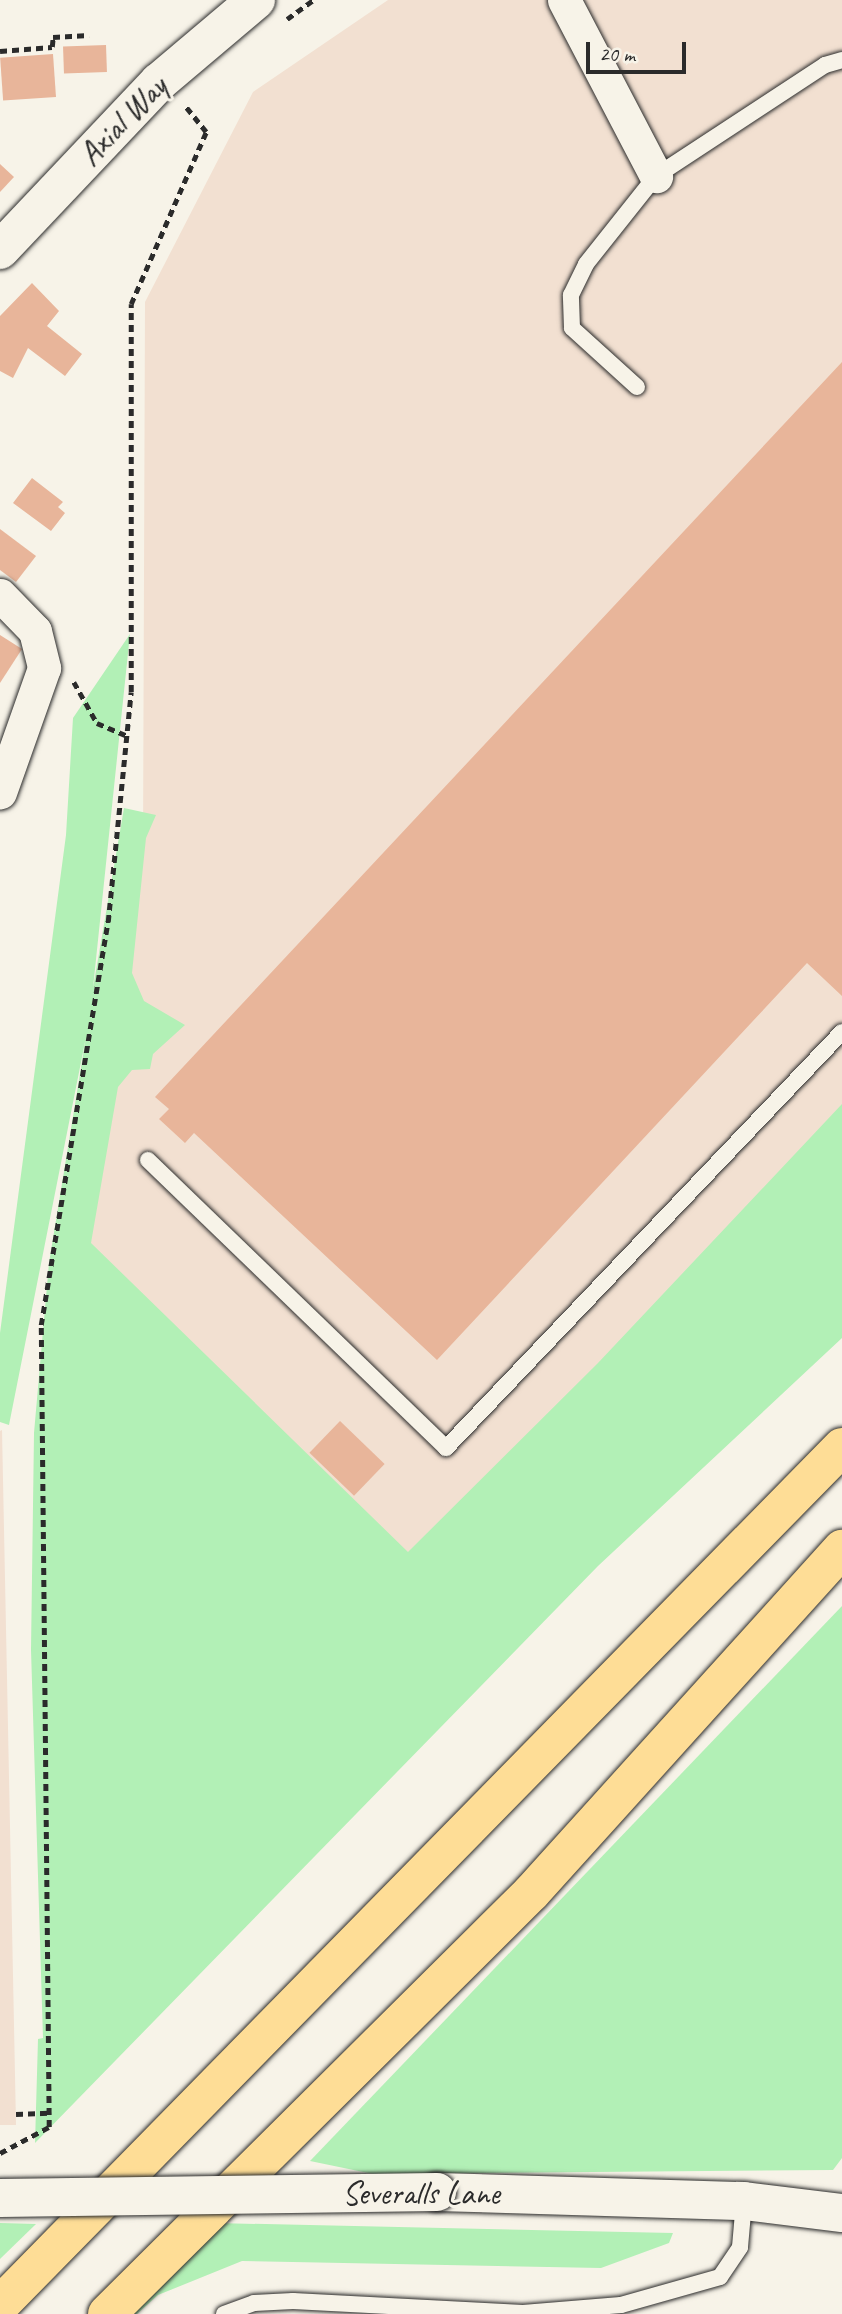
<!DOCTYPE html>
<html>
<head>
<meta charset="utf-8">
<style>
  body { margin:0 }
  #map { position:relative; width:842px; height:2314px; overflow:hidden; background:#f7f3e8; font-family:Caveat,sans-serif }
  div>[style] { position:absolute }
  .built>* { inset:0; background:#f2e0d1 }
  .green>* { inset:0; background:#b2f0b6 }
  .building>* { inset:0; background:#e8b59a; transform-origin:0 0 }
  .path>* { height:4.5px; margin-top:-2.25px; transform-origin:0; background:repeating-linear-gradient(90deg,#2b2b2b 0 7px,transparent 0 12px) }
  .roads { filter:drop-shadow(0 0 2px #2b2b2b) drop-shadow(0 0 2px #2b2b2b) }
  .lane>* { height:16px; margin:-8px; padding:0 8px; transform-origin:8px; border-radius:8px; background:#f7f3e8 }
  .street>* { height:33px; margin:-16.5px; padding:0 16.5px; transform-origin:16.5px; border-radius:16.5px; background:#f7f3e8 }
  .secondary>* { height:38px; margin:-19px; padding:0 19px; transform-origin:19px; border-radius:19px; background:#f7f3e8 }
  .highway>* { height:38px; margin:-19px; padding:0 19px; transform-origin:19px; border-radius:19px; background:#fedd96 }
  .bridges { filter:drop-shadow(0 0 2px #2b2b2b) drop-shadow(0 0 2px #2b2b2b) }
  .secondary-bridge>* { height:38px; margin:-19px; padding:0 19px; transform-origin:19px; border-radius:19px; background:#f7f3e8 }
  span { translate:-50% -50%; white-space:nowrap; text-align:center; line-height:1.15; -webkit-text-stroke:6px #f7f3e8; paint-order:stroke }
  .street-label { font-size:33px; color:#2b2b2b }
  .scale { position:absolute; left:586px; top:42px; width:100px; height:32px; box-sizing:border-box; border:4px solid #2b2b2b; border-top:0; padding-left:9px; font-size:21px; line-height:24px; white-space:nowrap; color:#2b2b2b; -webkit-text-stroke:5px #f7f3e8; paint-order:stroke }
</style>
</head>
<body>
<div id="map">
  <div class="built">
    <div style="clip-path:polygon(388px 0,842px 0,842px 1146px,422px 1592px,85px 1259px,143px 846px,145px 302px,253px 92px)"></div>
    <div style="clip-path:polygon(2px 1430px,16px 2125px,0 2125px,0 1431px)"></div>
  </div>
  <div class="green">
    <div style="clip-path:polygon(130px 634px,93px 988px,124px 808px,156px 815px,146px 838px,132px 973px,144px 1001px,185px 1025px,153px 1054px,150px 1069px,132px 1070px,118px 1087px,91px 1243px,408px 1552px,598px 1363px,842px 1104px,842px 1338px,598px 1566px,35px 2143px,38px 2039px,43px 2038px,31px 1650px,34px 1433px,49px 1263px,86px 1037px,9px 1425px,0 1422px,0 1333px,66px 835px,73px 718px)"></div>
    <div style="clip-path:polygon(842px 1606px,842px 2158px,833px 2170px,373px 2174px,310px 2161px)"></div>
    <div style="clip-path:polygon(0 2223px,36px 2224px,0 2259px)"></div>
    <div style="clip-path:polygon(215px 2223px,673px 2233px,669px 2243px,601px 2268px,242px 2261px,158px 2295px,137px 2314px,123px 2314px)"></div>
  </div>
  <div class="building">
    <div style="left:106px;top:45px;width:27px;height:43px;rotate:88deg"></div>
    <div style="left:53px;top:54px;width:43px;height:53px;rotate:86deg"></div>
    <div style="clip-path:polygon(0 164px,14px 177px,0 192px)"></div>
    <div style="clip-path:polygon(32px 283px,59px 311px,47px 326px,82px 354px,65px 376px,28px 348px,13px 378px,0 371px,0 316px)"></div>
    <div style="clip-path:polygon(842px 362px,842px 996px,807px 963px,437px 1360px,194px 1133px,185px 1143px,159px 1119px,169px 1109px,155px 1097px)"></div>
    <div style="clip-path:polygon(32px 478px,63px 502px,58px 507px,65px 513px,51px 531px,13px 503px)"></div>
    <div style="clip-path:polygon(0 529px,36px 556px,16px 582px,0 570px)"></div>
    <div style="clip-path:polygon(0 635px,22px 649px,0 683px)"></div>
    <div style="left:340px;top:1421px;width:62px;height:44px;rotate:44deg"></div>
  </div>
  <div class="path">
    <div style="left:287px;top:19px;width:32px;rotate:-36deg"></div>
    <div style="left:0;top:51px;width:52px;rotate:-4.4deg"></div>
    <div style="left:52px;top:47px;width:10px;rotate:-84deg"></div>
    <div style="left:53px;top:37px;width:36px;rotate:-3deg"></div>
    <div style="left:74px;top:682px;width:47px;rotate:60.7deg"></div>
    <div style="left:97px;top:723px;width:33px;rotate:23deg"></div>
    <div style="left:16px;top:2114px;width:33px;rotate:-2deg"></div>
    <div style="left:0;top:2153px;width:55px;rotate:-28deg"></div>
    <div style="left:49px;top:2127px;width:802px;rotate:-90.57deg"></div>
    <div style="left:41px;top:1325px;width:409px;rotate:-80.6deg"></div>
    <div style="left:108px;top:922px;width:231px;rotate:-84.3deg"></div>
    <div style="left:131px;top:692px;width:388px;rotate:-90deg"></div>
    <div style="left:131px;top:304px;width:188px;rotate:-66.4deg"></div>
    <div style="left:206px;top:132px;width:33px;rotate:-129deg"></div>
  </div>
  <div class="roads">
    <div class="lane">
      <div style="left:637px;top:387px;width:88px;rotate:-137.8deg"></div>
      <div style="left:572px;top:328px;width:33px;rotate:-92deg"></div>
      <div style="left:571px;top:295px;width:34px;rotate:-64deg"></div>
      <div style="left:586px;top:264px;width:112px;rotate:-51.5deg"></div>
      <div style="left:656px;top:176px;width:202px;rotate:-33.3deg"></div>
      <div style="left:825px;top:65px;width:18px;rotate:-16deg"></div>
      <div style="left:148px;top:1160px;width:414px;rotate:44deg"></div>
      <div style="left:446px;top:1448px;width:574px;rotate:-46.41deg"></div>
      <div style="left:224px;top:2314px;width:32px;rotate:-20deg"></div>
      <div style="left:254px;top:2303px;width:39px;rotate:-3deg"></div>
      <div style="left:293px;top:2301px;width:230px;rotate:3deg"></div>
      <div style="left:523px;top:2313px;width:98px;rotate:-4.7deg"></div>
      <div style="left:621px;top:2305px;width:103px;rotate:-15.8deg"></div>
      <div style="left:720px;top:2277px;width:36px;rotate:-56deg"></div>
      <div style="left:740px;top:2247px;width:46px;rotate:-85deg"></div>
    </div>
    <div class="street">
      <div style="left:564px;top:0;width:199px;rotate:62.4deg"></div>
      <div style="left:0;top:595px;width:50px;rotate:45.8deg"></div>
      <div style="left:35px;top:631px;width:38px;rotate:76deg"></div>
      <div style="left:44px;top:668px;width:132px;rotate:109.5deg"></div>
    </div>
    <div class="secondary">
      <div style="left:0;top:250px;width:231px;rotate:-46.6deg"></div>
      <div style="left:159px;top:82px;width:127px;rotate:-40.2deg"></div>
      <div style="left:437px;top:2192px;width:307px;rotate:1.7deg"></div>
      <div style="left:744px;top:2201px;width:99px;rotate:7deg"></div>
    </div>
    <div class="highway">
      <div style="left:0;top:2305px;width:1202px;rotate:-45.54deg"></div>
      <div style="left:107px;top:2314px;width:598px;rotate:-44.8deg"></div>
      <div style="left:531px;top:1893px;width:464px;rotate:-47.9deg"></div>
    </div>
  </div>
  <div class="bridges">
    <div class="secondary-bridge">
      <div style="left:0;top:2198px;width:437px;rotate:-0.8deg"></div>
    </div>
  </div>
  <div class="street-label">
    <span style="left:123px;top:121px;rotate:-46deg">Axial Way</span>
    <span style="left:421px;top:2194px">Severalls Lane</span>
  </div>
  <div class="scale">20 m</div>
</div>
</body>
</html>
